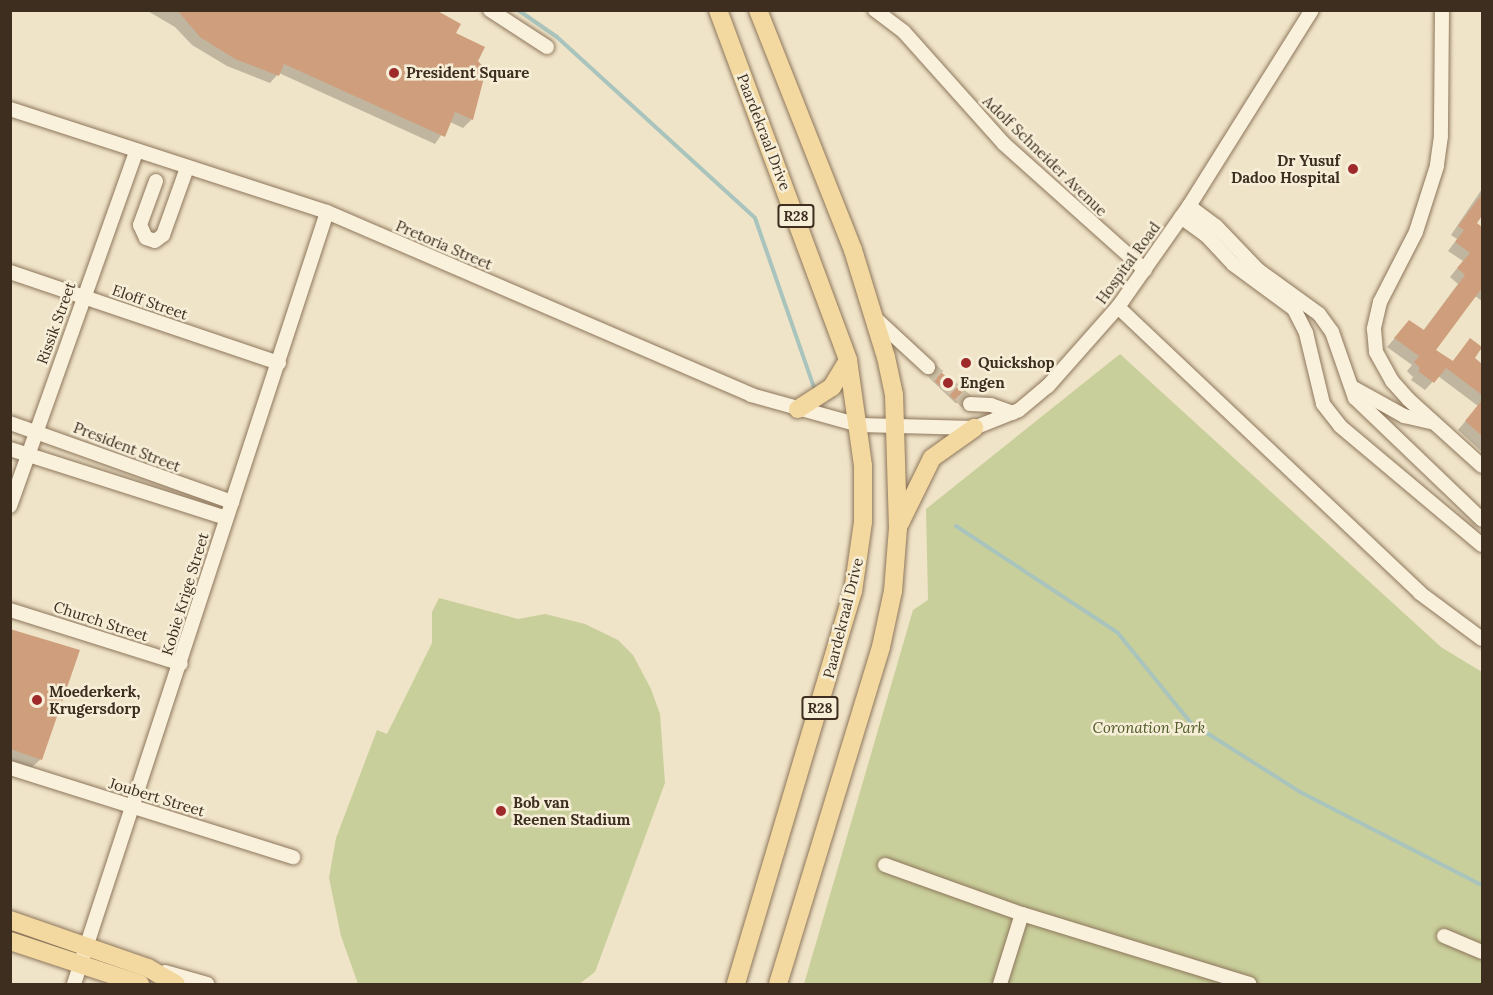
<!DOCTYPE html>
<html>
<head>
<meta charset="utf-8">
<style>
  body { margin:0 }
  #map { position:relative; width:1493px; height:995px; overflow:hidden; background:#f0e4c8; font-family:Lora,serif }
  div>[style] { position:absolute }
  .green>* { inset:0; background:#c9cf9b }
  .shadow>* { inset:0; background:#0003; transform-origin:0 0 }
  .stream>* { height:4px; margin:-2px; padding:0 2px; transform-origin:2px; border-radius:2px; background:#a9c4bc }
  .building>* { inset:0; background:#cf9f7d }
  .minor-tunnel>* { height:14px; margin-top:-7px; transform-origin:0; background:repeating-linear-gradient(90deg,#ccc0a6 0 14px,transparent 0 21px) }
  .roads { filter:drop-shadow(0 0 2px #8d765c) drop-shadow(0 0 2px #8d765c) }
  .minor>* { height:14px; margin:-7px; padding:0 7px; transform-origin:7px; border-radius:7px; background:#faf1dc }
  .major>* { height:18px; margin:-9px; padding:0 9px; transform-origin:9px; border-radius:9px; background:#f3d9a0 }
  .dots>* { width:16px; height:16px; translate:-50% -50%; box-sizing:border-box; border:3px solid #f7eed8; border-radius:50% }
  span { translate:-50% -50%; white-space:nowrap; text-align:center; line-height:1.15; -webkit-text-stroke:5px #f7eed8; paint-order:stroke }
  .shield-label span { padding:2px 4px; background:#f7eed8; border:2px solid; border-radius:4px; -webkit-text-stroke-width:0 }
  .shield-label { font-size:14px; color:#3d2e20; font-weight:700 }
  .poi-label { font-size:15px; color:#3d2e20; font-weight:700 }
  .left { translate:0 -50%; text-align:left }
  .right { translate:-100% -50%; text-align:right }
  .street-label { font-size:15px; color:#3d2e20 }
  .park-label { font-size:15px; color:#4d5a26; font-style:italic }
  .frame { position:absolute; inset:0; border:12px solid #3d2e20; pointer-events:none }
</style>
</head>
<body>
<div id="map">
  <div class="green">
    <div style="clip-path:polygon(1120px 354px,1441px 647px,1482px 672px,1482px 984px,804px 984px,913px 610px,928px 600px,926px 509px)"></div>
    <div style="clip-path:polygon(439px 598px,518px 619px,545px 614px,585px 624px,618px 640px,633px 655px,651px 689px,660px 714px,665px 783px,595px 972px,579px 984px,358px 984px,341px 936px,329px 878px,336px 838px,377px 730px,387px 734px,432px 643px,432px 612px)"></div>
  </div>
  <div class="shadow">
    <div style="clip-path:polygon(146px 10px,434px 10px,476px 62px,472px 119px,463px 128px,450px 122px,435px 144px,279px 73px,270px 83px,227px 66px,192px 45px,175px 27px)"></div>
    <div style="clip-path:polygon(1482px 189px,1482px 214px,1475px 223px,1482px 228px,1482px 301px,1475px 296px,1434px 350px,1452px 362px,1470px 340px,1482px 348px,1473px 359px,1482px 366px,1482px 452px,1458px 430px,1478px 406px,1438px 376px,1425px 390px,1411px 380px,1413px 377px,1407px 371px,1412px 365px,1387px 347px,1409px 322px,1423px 331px,1458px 284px,1450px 277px,1463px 261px,1448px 251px,1457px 239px,1451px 235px)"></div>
    <div style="left:937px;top:370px;width:37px;height:11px;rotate:44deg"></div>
    <div style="clip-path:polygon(10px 630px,41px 759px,32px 767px,10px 760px)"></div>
  </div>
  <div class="stream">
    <div style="left:518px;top:10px;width:47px;rotate:34.7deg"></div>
    <div style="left:557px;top:37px;width:268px;rotate:42.4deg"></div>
    <div style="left:755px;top:218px;width:182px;rotate:70.8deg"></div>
    <div style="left:956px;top:526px;width:193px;rotate:33.4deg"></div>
    <div style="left:1117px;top:632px;width:117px;rotate:50.9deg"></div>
    <div style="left:1191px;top:723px;width:129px;rotate:32.3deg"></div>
    <div style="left:1300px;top:792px;width:204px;rotate:27.1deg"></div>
  </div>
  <div class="building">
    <div style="clip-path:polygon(177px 10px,436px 10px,461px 24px,456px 33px,485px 47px,478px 61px,486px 70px,473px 120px,455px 112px,445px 137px,284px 64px,279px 76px,235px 59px,200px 37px)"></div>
    <div style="clip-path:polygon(1482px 194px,1482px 216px,1477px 223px,1482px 227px,1482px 288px,1436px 350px,1453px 361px,1470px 338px,1482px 347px,1475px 358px,1482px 364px,1482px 395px,1446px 368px,1434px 383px,1418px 371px,1420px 368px,1414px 362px,1419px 356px,1394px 338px,1409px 320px,1424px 330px,1465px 275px,1457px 268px,1470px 253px,1455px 242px,1464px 230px,1458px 226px)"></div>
    <div style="clip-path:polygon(937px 368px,966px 396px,962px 407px,929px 376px)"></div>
    <div style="clip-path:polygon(1482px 400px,1482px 436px,1465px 421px)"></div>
    <div style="clip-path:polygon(10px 629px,80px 650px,42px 760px,10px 749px)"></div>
  </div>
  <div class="minor-tunnel">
    <div style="left:928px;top:367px;width:56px;rotate:41.4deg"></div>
  </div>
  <div class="roads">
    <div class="minor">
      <div style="left:490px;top:10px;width:68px;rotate:33deg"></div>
      <div style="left:875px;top:10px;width:36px;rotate:37deg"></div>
      <div style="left:904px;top:32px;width:150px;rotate:48.2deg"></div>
      <div style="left:1004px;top:144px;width:189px;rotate:41.8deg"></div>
      <div style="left:1442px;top:10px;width:126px;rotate:90.5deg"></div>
      <div style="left:1441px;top:136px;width:30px;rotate:98deg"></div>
      <div style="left:1437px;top:166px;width:69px;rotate:107.7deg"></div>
      <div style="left:1416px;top:232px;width:79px;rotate:117.2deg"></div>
      <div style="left:1380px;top:302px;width:28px;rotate:103deg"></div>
      <div style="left:1374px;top:329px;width:23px;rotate:85deg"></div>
      <div style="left:1376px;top:352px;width:33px;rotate:61deg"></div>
      <div style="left:1392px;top:381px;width:25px;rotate:48deg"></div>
      <div style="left:1409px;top:400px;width:98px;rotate:42.1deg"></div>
      <div style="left:10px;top:109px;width:333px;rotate:18deg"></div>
      <div style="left:327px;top:212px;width:462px;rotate:23.3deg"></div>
      <div style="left:751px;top:395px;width:112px;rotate:15.5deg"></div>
      <div style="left:859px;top:425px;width:115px;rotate:1.5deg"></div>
      <div style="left:974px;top:428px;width:48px;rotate:-21.8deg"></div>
      <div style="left:1019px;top:410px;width:38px;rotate:-40deg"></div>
      <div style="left:1048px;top:386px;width:106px;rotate:-48.5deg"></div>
      <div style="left:1118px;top:307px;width:123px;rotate:-54.9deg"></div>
      <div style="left:1189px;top:206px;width:231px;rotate:-57.9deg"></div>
      <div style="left:156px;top:181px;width:47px;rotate:110deg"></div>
      <div style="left:140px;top:225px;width:14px;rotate:65deg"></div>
      <div style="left:146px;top:238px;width:9px;rotate:18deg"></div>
      <div style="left:155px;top:241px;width:10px;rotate:-37deg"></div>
      <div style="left:163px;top:235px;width:71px;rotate:-70.3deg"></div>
      <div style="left:1189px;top:206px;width:34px;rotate:37deg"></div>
      <div style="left:1216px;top:226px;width:61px;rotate:46.3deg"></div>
      <div style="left:1258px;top:270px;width:75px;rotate:35.8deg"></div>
      <div style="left:1319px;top:314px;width:22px;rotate:54deg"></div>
      <div style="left:1332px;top:332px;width:70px;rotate:70.8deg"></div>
      <div style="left:1355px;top:398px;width:176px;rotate:43.8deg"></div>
      <div style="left:1181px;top:217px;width:31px;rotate:36deg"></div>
      <div style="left:1206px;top:235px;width:40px;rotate:47deg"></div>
      <div style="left:1233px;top:264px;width:76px;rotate:36.4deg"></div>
      <div style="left:1294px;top:309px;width:27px;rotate:63deg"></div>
      <div style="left:1306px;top:333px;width:73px;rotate:76.5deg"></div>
      <div style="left:1323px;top:404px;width:28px;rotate:52deg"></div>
      <div style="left:1340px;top:426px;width:185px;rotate:40deg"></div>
      <div style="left:10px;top:272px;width:284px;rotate:18.7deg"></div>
      <div style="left:1118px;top:307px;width:416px;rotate:43.4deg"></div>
      <div style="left:1420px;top:593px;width:77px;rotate:36.6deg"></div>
      <div style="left:876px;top:319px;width:71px;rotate:42.7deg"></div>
      <div style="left:1352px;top:387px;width:60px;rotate:29.1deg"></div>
      <div style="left:1404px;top:416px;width:28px;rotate:13deg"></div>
      <div style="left:970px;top:404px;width:21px;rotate:3deg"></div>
      <div style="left:991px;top:405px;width:23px;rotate:20deg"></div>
      <div style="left:10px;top:423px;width:236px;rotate:19.6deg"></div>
      <div style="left:10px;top:449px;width:227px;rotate:17.7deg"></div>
      <div style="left:10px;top:506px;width:376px;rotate:-70.4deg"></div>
      <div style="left:10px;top:610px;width:179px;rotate:17.5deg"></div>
      <div style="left:10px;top:768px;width:297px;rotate:17.5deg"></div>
      <div style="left:885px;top:865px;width:145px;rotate:19.7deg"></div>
      <div style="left:1022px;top:914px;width:238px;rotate:17.1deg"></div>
      <div style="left:1444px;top:936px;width:41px;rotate:22.8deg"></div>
      <div style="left:165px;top:972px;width:44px;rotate:15.9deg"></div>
      <div style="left:74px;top:984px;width:812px;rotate:-71.85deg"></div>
      <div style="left:1000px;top:984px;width:73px;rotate:-72.6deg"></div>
    </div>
    <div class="major">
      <div style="left:718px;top:10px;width:373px;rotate:69.6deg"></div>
      <div style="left:848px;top:360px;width:107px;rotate:81.9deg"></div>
      <div style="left:863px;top:466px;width:56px;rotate:90deg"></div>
      <div style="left:863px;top:522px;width:70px;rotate:98.2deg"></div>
      <div style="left:853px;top:591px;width:410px;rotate:106.6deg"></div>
      <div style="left:758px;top:10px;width:258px;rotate:68.4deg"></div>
      <div style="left:853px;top:250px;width:112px;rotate:72.9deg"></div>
      <div style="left:886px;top:357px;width:38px;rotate:78deg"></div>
      <div style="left:894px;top:394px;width:134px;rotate:88.3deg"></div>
      <div style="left:898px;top:528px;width:63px;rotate:94.5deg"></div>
      <div style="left:893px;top:591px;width:57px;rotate:102.1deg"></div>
      <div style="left:881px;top:647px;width:352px;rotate:107deg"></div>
      <div style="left:798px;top:409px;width:40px;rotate:-32.9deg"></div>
      <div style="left:832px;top:387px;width:31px;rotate:-59deg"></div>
      <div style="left:900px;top:523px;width:72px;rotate:-63.8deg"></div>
      <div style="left:932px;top:458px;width:52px;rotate:-35.5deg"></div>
      <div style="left:10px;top:920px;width:146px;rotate:19.2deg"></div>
      <div style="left:148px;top:968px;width:32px;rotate:30deg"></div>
      <div style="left:10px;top:941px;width:137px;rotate:18.3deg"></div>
    </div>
  </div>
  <div class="dots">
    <div style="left:394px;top:73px;background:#9e2a2b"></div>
    <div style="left:1353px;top:169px;background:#9e2a2b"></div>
    <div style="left:966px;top:363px;background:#9e2a2b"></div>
    <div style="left:948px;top:383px;background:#9e2a2b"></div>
    <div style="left:37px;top:700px;background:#9e2a2b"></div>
    <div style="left:501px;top:811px;background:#9e2a2b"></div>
  </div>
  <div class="shield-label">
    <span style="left:796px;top:216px">R28</span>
    <span style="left:820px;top:708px">R28</span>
  </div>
  <div class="poi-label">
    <span class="left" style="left:406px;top:73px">President Square</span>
    <span class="right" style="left:1340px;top:169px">Dr Yusuf<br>Dadoo Hospital</span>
    <span class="left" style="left:978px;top:363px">Quickshop</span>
    <span class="left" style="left:960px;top:383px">Engen</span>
    <span class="left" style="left:49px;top:700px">Moederkerk,<br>Krugersdorp</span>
    <span class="left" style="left:513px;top:811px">Bob van<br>Reenen Stadium</span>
  </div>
  <div class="street-label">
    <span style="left:764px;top:132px;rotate:69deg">Paardekraal Drive</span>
    <span style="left:1045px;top:156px;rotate:44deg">Adolf Schneider Avenue</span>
    <span style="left:444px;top:245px;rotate:23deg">Pretoria Street</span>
    <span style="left:1128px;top:263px;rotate:-54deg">Hospital Road</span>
    <span style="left:150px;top:302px;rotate:19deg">Eloff Street</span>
    <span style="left:56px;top:323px;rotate:-70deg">Rissik Street</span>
    <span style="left:127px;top:447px;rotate:21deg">President Street</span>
    <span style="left:185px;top:594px;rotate:-73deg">Kobie Krige Street</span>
    <span style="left:843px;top:618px;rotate:-76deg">Paardekraal Drive</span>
    <span style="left:101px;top:621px;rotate:18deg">Church Street</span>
    <span style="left:157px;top:797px;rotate:17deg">Joubert Street</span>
  </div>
  <div class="park-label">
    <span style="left:1149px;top:728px">Coronation Park</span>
  </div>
  <div class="frame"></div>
</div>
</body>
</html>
